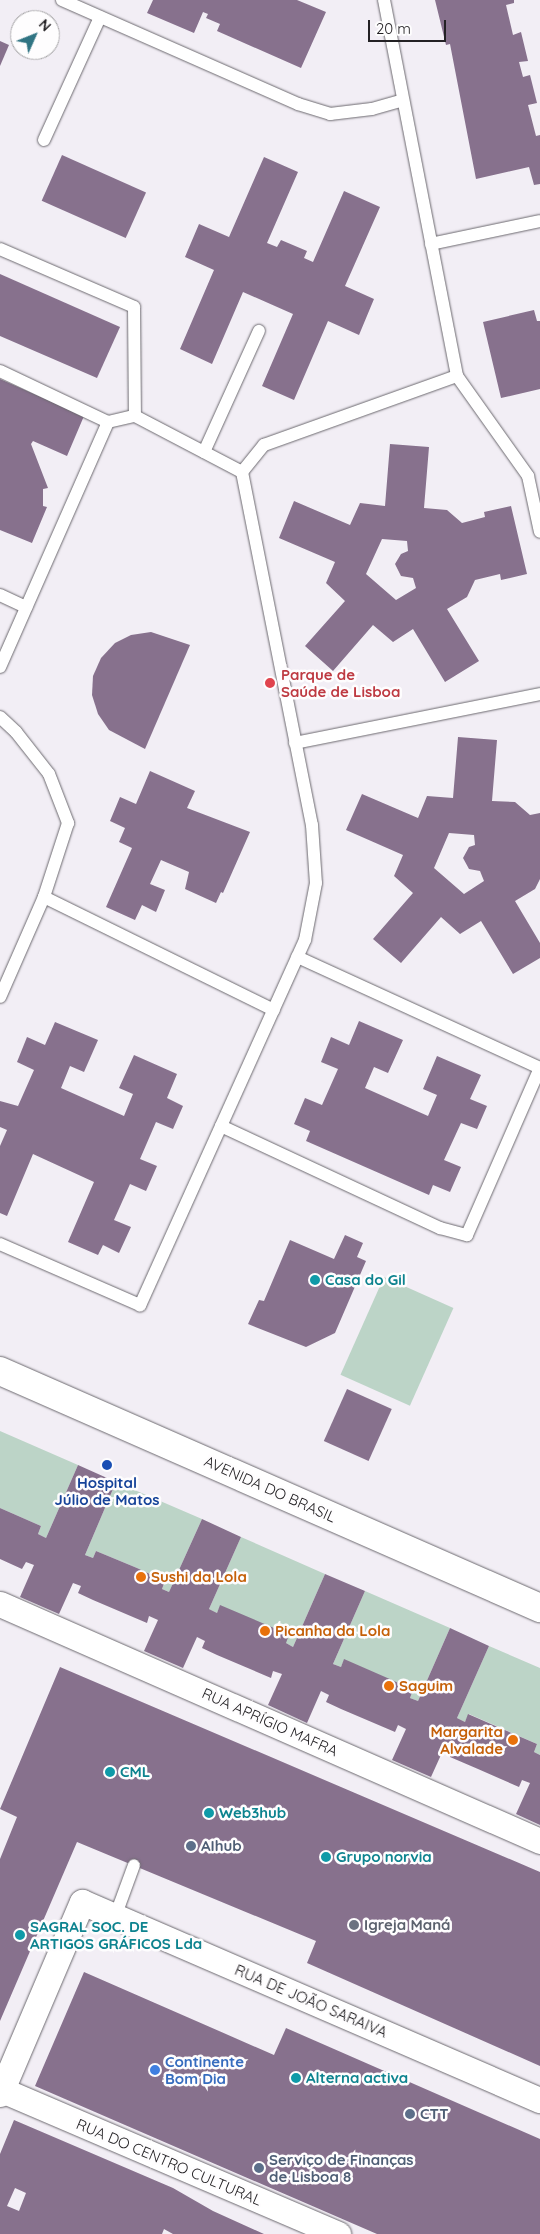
<!DOCTYPE html>
<html>
<head>
<meta charset="utf-8">
<style>
  body { margin:0 }
  #map { position:relative; width:540px; height:2234px; overflow:hidden; background:#f2eef5; font-family:Quicksand,sans-serif }
  div>[style] { position:absolute }
  .green>* { inset:0; background:#bcd4c7; transform-origin:0 0 }
  .building>* { inset:0; background:#87718d; transform-origin:0 0 }
  .roads { filter:drop-shadow(0 0 1px #6c696f) drop-shadow(0 0 1px #6c696f) }
  .lane>* { height:12px; margin:-6px; padding:0 6px; transform-origin:6px; border-radius:6px; background:#fff }
  .street>* { height:25px; margin:-12.5px; padding:0 12.5px; transform-origin:12.5px; border-radius:12.5px; background:#fff }
  .secondary>* { height:28px; margin:-14px; padding:0 14px; transform-origin:14px; border-radius:14px; background:#fff }
  .dots>* { width:14px; height:14px; translate:-50% -50%; box-sizing:border-box; border:2px solid #fefdfe; border-radius:50% }
  span { translate:-50% -50%; white-space:nowrap; text-align:center; line-height:1.15; -webkit-text-stroke:5px #fefdfe; paint-order:stroke }
  .health-label { font-size:15px; color:#be3a42; font-weight:700 }
  .left { translate:0 -50%; text-align:left }
  .culture-label { font-size:15px; color:#0d838f; font-weight:700 }
  .transit-label { font-size:15px; color:#164399; font-weight:700 }
  .street-label { font-size:15px; color:#232124 }
  .food-label { font-size:15px; color:#c56008; font-weight:700 }
  .right { translate:-100% -50%; text-align:right }
  .service-label { font-size:15px; color:#4e5e75; font-weight:700 }
  .worship-label { font-size:15px; color:#5b616d; font-weight:700 }
  .shop-label { font-size:15px; color:#366cbe; font-weight:700 }
  .north { position:absolute; left:10px; top:10px; width:50px; height:50px; box-sizing:border-box; background:#fefdfe; border:1px solid #a6a5a7; border-radius:50%; rotate:46deg; font-size:14px; font-weight:700; line-height:20px; text-align:center; color:#232124 }
  .north::after { content:''; display:block; margin:auto; width:18px; height:22px; background:#307483; clip-path:polygon(50% 0,100% 100%,50% 72%,0 100%) }
  .scale { position:absolute; left:368px; top:20px; width:78px; height:22px; box-sizing:border-box; border:2px solid #232124; border-top:0; padding-left:6px; font-size:15px; line-height:18px; white-space:nowrap; color:#232124; -webkit-text-stroke:4px #fefdfe; paint-order:stroke }
</style>
</head>
<body>
<div id="map">
  <div class="green">
    <div style="left:384px;top:1277px;width:76px;height:107px;rotate:24deg"></div>
    <div style="clip-path:polygon(0 1431px,78px 1465px,46px 1538px,38px 1534px,41px 1526px,0 1508px)"></div>
    <div style="clip-path:polygon(116px 1482px,202px 1519px,169px 1592px,162px 1589px,165px 1581px,137px 1568px,96px 1551px,93px 1558px,85px 1555px)"></div>
    <div style="clip-path:polygon(241px 1537px,325px 1574px,293px 1647px,220px 1606px,217px 1613px,209px 1609px)"></div>
    <div style="clip-path:polygon(365px 1591px,450px 1628px,418px 1701px,410px 1698px,413px 1690px,344px 1660px,341px 1667px,333px 1664px)"></div>
    <div style="clip-path:polygon(489px 1646px,540px 1668px,540px 1755px,534px 1752px,537px 1744px,469px 1714px,465px 1722px,457px 1718px)"></div>
  </div>
  <div class="building">
    <div style="clip-path:polygon(153px 0,297px 0,326px 12px,301px 68px,217px 31px,220px 24px,206px 18px,208px 14px,203px 12px,194px 33px,147px 13px)"></div>
    <div style="clip-path:polygon(435px 0,514px 0,514px 3px,506px 5px,513px 35px,521px 32px,528px 61px,519px 62px,523px 77px,530px 75px,537px 103px,528px 105px,536px 136px,540px 135px,540px 184px,534px 185px,529px 167px,476px 179px,450px 44px,446px 45px)"></div>
    <div style="clip-path:polygon(0 41px,9px 45px,0 66px)"></div>
    <div style="left:62px;top:155px;width:92px;height:50px;rotate:24deg"></div>
    <div style="clip-path:polygon(264px 157px,298px 172px,267px 243px,277px 247px,281px 240px,307px 251px,304px 258px,313px 262px,344px 191px,380px 207px,345px 286px,374px 299px,359px 335px,328px 321px,294px 400px,262px 386px,293px 314px,243px 292px,212px 364px,180px 349px,214px 270px,185px 257px,199px 224px,229px 237px)"></div>
    <div style="clip-path:polygon(0 274px,120px 327px,97px 378px,0 336px)"></div>
    <div style="clip-path:polygon(534px 310px,537px 321px,540px 321px,540px 389px,501px 398px,483px 322px)"></div>
    <div style="clip-path:polygon(0 379px,84px 416px,67px 456px,33px 441px,31px 444px,48px 488px,43px 489px,43px 506px,47px 507px,32px 543px,0 530px)"></div>
    <div style="clip-path:polygon(evenodd,390px 444px,429px 447px,424px 508px,447px 510px,462px 523px,485px 517px,484px 512px,511px 506px,527px 574px,501px 580px,500px 574px,475px 580px,467px 597px,447px 609px,479px 661px,445px 682px,413px 629px,393px 642px,373px 625px,333px 671px,305px 646px,345px 601px,326px 583px,335px 562px,279px 538px,294px 501px,350px 525px,360px 503px,385px 506px,390px 444px,382px 539px,407px 541px,408px 551px,401px 554px,395px 564px,401px 576px,413px 578px,416px 588px,396px 600px,366px 574px,382px 539px)"></div>
    <div style="clip-path:polygon(151px 632px,190px 645px,145px 749px,109px 730px,98px 714px,92px 695px,93px 676px,101px 658px,115px 643px,131px 635px)"></div>
    <div style="clip-path:polygon(evenodd,458px 737px,497px 740px,492px 801px,515px 802px,530px 815px,540px 813px,540px 879px,535px 889px,515px 901px,540px 943px,540px 958px,513px 974px,481px 921px,460px 934px,441px 917px,401px 963px,373px 939px,413px 893px,394px 876px,403px 855px,346px 830px,362px 794px,418px 818px,427px 796px,453px 798px,458px 737px,449px 833px,474px 835px,475px 845px,469px 847px,463px 858px,469px 869px,480px 871px,484px 881px,464px 894px,434px 868px,449px 833px)"></div>
    <div style="clip-path:polygon(150px 771px,195px 791px,187px 808px,250px 832px,223px 893px,221px 892px,216px 903px,185px 889px,189px 872px,161px 860px,150px 884px,165px 890px,156px 912px,142px 905px,135px 920px,106px 907px,132px 848px,119px 842px,125px 828px,110px 821px,120px 797px,136px 804px)"></div>
    <div style="clip-path:polygon(359px 1021px,403px 1040px,388px 1073px,374px 1067px,365px 1088px,428px 1116px,437px 1095px,423px 1089px,437px 1056px,481px 1075px,470px 1099px,487px 1106px,477px 1129px,461px 1123px,444px 1160px,461px 1167px,450px 1192px,433px 1185px,429px 1195px,306px 1141px,310px 1131px,294px 1124px,305px 1098px,322px 1105px,338px 1069px,321px 1062px,331px 1037px,349px 1045px)"></div>
    <div style="clip-path:polygon(55px 1022px,98px 1040px,84px 1072px,70px 1066px,61px 1088px,124px 1116px,133px 1094px,119px 1088px,134px 1055px,177px 1074px,167px 1098px,183px 1106px,173px 1129px,156px 1122px,140px 1159px,157px 1166px,146px 1191px,130px 1184px,114px 1220px,131px 1227px,119px 1253px,103px 1245px,98px 1255px,68px 1242px,94px 1182px,33px 1154px,7px 1216px,0 1213px,0 1146px,7px 1130px,0 1127px,0 1101px,18px 1106px,34px 1070px,17px 1062px,27px 1037px,45px 1045px)"></div>
    <div style="clip-path:polygon(345px 1235px,363px 1243px,357px 1257px,366px 1261px,335px 1333px,306px 1347px,248px 1324px,259px 1300px,264px 1301px,290px 1240px,334px 1259px)"></div>
    <div style="left:347px;top:1389px;width:49px;height:57px;rotate:24deg"></div>
    <div style="clip-path:polygon(78px 1465px,116px 1482px,85px 1555px,93px 1558px,96px 1551px,137px 1568px,165px 1581px,162px 1589px,169px 1592px,202px 1519px,241px 1537px,209px 1609px,217px 1613px,220px 1605px,274px 1628px,289px 1635px,286px 1643px,293px 1647px,325px 1574px,365px 1591px,333px 1664px,341px 1667px,344px 1659px,392px 1680px,413px 1690px,410px 1698px,418px 1701px,450px 1628px,489px 1646px,457px 1718px,465px 1722px,468px 1714px,537px 1744px,534px 1752px,540px 1755px,540px 1825px,516px 1814px,530px 1783px,522px 1780px,519px 1787px,478px 1769px,450px 1757px,453px 1750px,445px 1746px,431px 1777px,392px 1760px,406px 1729px,398px 1725px,395px 1732px,341px 1709px,326px 1702px,329px 1695px,321px 1691px,307px 1723px,268px 1705px,282px 1674px,273px 1671px,271px 1678px,217px 1655px,202px 1648px,205px 1641px,197px 1637px,183px 1668px,144px 1651px,158px 1620px,149px 1616px,147px 1623px,93px 1600px,78px 1593px,81px 1586px,73px 1583px,59px 1614px,20px 1597px,34px 1565px,26px 1562px,22px 1569px,0 1559px,0 1508px,41px 1526px,38px 1534px,46px 1538px)"></div>
    <div style="clip-path:polygon(60px 1667px,540px 1872px,540px 2066px,307px 1963px,316px 1941px,77px 1842px,0 2021px,0 1859px,17px 1817px,0 1809px)"></div>
    <div style="clip-path:polygon(84px 1972px,274px 2055px,286px 2028px,540px 2139px,540px 2234px,377px 2234px,35px 2086px)"></div>
    <div style="clip-path:polygon(evenodd,14px 2120px,173px 2188px,213px 2211px,264px 2234px,173px 2234px,164px 2229px,162px 2234px,0 2234px,0 2154px,14px 2120px,15px 2188px,26px 2193px,19px 2211px,7px 2206px,15px 2188px)"></div>
  </div>
  <div class="roads">
    <div class="lane">
      <div style="left:62px;top:0;width:258px;rotate:23.8deg"></div>
      <div style="left:298px;top:104px;width:34px;rotate:17deg"></div>
      <div style="left:330px;top:114px;width:42px;rotate:-6.8deg"></div>
      <div style="left:372px;top:109px;width:32px;rotate:-16deg"></div>
      <div style="left:384px;top:0;width:383px;rotate:79deg"></div>
      <div style="left:457px;top:376px;width:123px;rotate:54.6deg"></div>
      <div style="left:528px;top:476px;width:57px;rotate:77.9deg"></div>
      <div style="left:44px;top:140px;width:135px;rotate:-65.5deg"></div>
      <div style="left:431px;top:244px;width:111px;rotate:-11.9deg"></div>
      <div style="left:0;top:249px;width:146px;rotate:23.4deg"></div>
      <div style="left:134px;top:307px;width:109px;rotate:89.5deg"></div>
      <div style="left:135px;top:416px;width:121px;rotate:27.6deg"></div>
      <div style="left:242px;top:472px;width:360px;rotate:78.8deg"></div>
      <div style="left:312px;top:825px;width:58px;rotate:86.1deg"></div>
      <div style="left:316px;top:883px;width:58px;rotate:100.9deg"></div>
      <div style="left:305px;top:940px;width:401px;rotate:114.3deg"></div>
      <div style="left:140px;top:1305px;width:153px;rotate:-156.5deg"></div>
      <div style="left:0;top:371px;width:119px;rotate:25.3deg"></div>
      <div style="left:204px;top:452px;width:133px;rotate:-65.6deg"></div>
      <div style="left:242px;top:472px;width:35px;rotate:-51deg"></div>
      <div style="left:264px;top:445px;width:205px;rotate:-19.7deg"></div>
      <div style="left:0;top:595px;width:29px;rotate:25deg"></div>
      <div style="left:0;top:667px;width:268px;rotate:-66.2deg"></div>
      <div style="left:108px;top:422px;width:28px;rotate:-13deg"></div>
      <div style="left:0;top:717px;width:22px;rotate:43deg"></div>
      <div style="left:16px;top:732px;width:53px;rotate:51.8deg"></div>
      <div style="left:49px;top:774px;width:53px;rotate:68.8deg"></div>
      <div style="left:68px;top:823px;width:78px;rotate:108deg"></div>
      <div style="left:44px;top:897px;width:109px;rotate:113.7deg"></div>
      <div style="left:295px;top:743px;width:250px;rotate:-11.3deg"></div>
      <div style="left:44px;top:897px;width:256px;rotate:26.2deg"></div>
      <div style="left:221px;top:1126px;width:242px;rotate:25deg"></div>
      <div style="left:440px;top:1228px;width:28px;rotate:15deg"></div>
      <div style="left:467px;top:1235px;width:182px;rotate:-66.4deg"></div>
      <div style="left:540px;top:1068px;width:267px;rotate:-155.4deg"></div>
      <div style="left:115px;top:1917px;width:55px;rotate:-69.9deg"></div>
    </div>
    <div class="street">
      <div style="left:0;top:1604px;width:590px;rotate:23.7deg"></div>
      <div style="left:2px;top:2090px;width:366px;rotate:23.2deg"></div>
      <div style="left:0;top:2094px;width:209px;rotate:-66.9deg"></div>
      <div style="left:82px;top:1902px;width:499px;rotate:23.4deg"></div>
    </div>
    <div class="secondary">
      <div style="left:0;top:1371px;width:590px;rotate:23.7deg"></div>
    </div>
  </div>
  <div class="dots">
    <div style="left:270px;top:683px;background:#e0444e"></div>
    <div style="left:315px;top:1280px;background:#0f9aa8"></div>
    <div style="left:107px;top:1465px;background:#1a4fb4"></div>
    <div style="left:141px;top:1577px;background:#e8710a"></div>
    <div style="left:265px;top:1631px;background:#e8710a"></div>
    <div style="left:389px;top:1686px;background:#e8710a"></div>
    <div style="left:513px;top:1740px;background:#e8710a"></div>
    <div style="left:110px;top:1772px;background:#0f9aa8"></div>
    <div style="left:209px;top:1813px;background:#0f9aa8"></div>
    <div style="left:191px;top:1846px;background:#5c6f8a"></div>
    <div style="left:326px;top:1857px;background:#0f9aa8"></div>
    <div style="left:354px;top:1925px;background:#6b7280"></div>
    <div style="left:20px;top:1935px;background:#0f9aa8"></div>
    <div style="left:155px;top:2070px;background:#3f7fe0"></div>
    <div style="left:296px;top:2078px;background:#0f9aa8"></div>
    <div style="left:410px;top:2114px;background:#5c6f8a"></div>
    <div style="left:259px;top:2168px;background:#5c6f8a"></div>
  </div>
  <div class="health-label">
    <span class="left" style="left:281px;top:683px">Parque de<br>Saúde de Lisboa</span>
  </div>
  <div class="culture-label">
    <span class="left" style="left:325px;top:1280px">Casa do Gil</span>
    <span class="left" style="left:120px;top:1772px">CML</span>
    <span class="left" style="left:219px;top:1813px">Web3hub</span>
    <span class="left" style="left:336px;top:1857px">Grupo norvia</span>
    <span class="left" style="left:30px;top:1935px">SAGRAL SOC. DE<br>ARTIGOS GRÁFICOS Lda</span>
    <span class="left" style="left:306px;top:2078px">Alterna activa</span>
  </div>
  <div class="transit-label">
    <span style="left:107px;top:1491px">Hospital<br>Júlio de Matos</span>
  </div>
  <div class="street-label">
    <span style="left:270px;top:1489px;rotate:24deg">AVENIDA DO BRASIL</span>
    <span style="left:270px;top:1722px;rotate:24deg">RUA APRÍGIO MAFRA</span>
    <span style="left:311px;top:2001px;rotate:23deg">RUA DE JOÃO SARAIVA</span>
    <span style="left:169px;top:2162px;rotate:23deg">RUA DO CENTRO CULTURAL</span>
  </div>
  <div class="food-label">
    <span class="left" style="left:151px;top:1577px">Sushi da Lola</span>
    <span class="left" style="left:275px;top:1631px">Picanha da Lola</span>
    <span class="left" style="left:399px;top:1686px">Saguim</span>
    <span class="right" style="left:503px;top:1740px">Margarita<br>Alvalade</span>
  </div>
  <div class="service-label">
    <span class="left" style="left:201px;top:1846px">AIhub</span>
    <span class="left" style="left:420px;top:2114px">CTT</span>
    <span class="left" style="left:269px;top:2168px">Serviço de Finanças<br>de Lisboa 8</span>
  </div>
  <div class="worship-label">
    <span class="left" style="left:364px;top:1925px">Igreja Maná</span>
  </div>
  <div class="shop-label">
    <span class="left" style="left:165px;top:2070px">Continente<br>Bom Dia</span>
  </div>
  <div class="north">N</div>
  <div class="scale">20 m</div>
</div>
</body>
</html>
